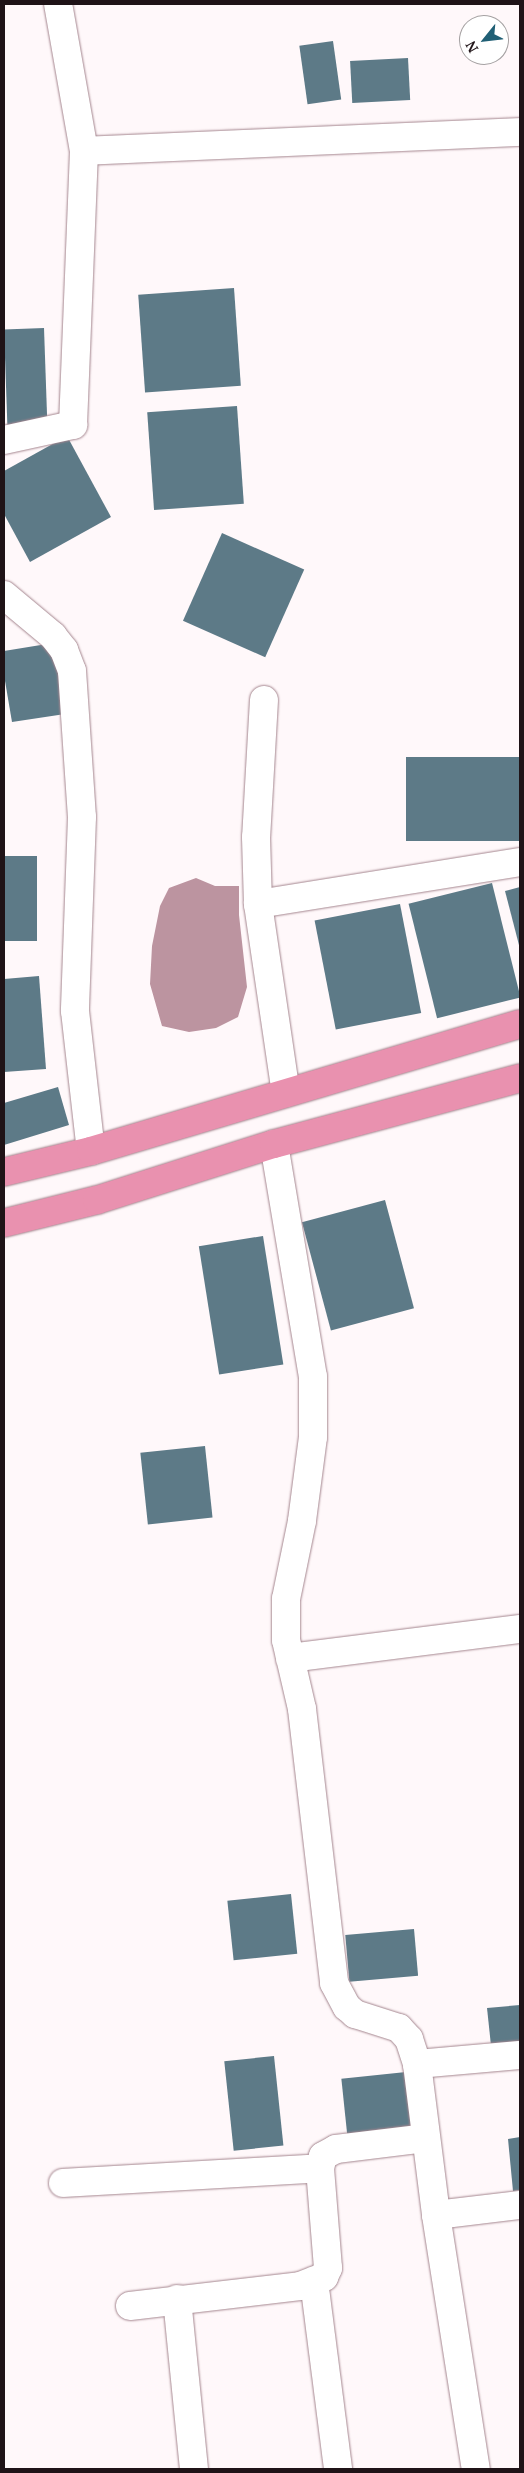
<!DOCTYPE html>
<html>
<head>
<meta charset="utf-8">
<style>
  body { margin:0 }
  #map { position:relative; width:524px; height:2473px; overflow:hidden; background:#fff8fa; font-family:"PT Serif",serif }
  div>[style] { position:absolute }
  .water>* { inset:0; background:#bc94a0 }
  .building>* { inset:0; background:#5d7a87; transform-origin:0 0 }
  .roads { filter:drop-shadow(0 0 1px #a5868f) drop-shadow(0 0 1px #a5868f) }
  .minor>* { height:28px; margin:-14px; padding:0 14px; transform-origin:14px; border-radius:14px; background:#fff }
  .highway>* { height:28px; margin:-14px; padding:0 14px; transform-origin:14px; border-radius:14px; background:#e991af }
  span { translate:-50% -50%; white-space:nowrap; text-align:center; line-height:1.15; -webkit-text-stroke:5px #fff; paint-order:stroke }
  .frame { position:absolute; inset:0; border:5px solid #1f1317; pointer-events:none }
  .north { position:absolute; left:459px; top:15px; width:50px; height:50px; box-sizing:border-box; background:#fff; border:1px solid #a5a1a2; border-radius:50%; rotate:241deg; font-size:14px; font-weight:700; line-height:20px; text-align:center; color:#1f1317 }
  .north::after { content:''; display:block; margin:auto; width:18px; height:22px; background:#205f75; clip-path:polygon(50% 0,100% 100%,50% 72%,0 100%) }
</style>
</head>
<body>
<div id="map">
  <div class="water">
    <div style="clip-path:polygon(196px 878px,215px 886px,239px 886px,239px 915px,247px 987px,238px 1017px,216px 1028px,189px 1032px,162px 1026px,150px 984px,152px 946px,160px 906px,169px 888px)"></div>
  </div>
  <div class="building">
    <div style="left:333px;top:41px;width:59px;height:34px;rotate:82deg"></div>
    <div style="left:408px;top:58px;width:42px;height:58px;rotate:87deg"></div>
    <div style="left:234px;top:288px;width:98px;height:96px;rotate:86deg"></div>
    <div style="left:44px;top:328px;width:97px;height:40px;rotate:88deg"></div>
    <div style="left:237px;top:406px;width:98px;height:90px;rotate:86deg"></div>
    <div style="clip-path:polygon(67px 436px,111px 517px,30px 562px,4px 514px,4px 471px)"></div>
    <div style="left:222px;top:533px;width:90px;height:96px;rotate:24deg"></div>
    <div style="clip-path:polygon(53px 643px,65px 714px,12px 722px,4px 675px,4px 651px)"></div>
    <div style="left:520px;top:757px;width:84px;height:114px;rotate:90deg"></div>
    <div style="left:4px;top:856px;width:33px;height:85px"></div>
    <div style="left:492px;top:883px;width:118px;height:86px;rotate:76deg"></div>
    <div style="clip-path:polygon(520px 887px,520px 949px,505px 891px)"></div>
    <div style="left:400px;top:904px;width:111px;height:87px;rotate:79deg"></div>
    <div style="clip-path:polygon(39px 976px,46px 1069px,4px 1072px,4px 979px)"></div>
    <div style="clip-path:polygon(58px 1087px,69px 1125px,4px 1145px,4px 1103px)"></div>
    <div style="left:385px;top:1200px;width:112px;height:86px;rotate:75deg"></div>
    <div style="left:263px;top:1236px;width:130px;height:65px;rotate:81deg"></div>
    <div style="left:205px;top:1446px;width:72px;height:65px;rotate:84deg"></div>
    <div style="left:291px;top:1894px;width:60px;height:64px;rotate:84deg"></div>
    <div style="left:414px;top:1929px;width:47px;height:69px;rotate:85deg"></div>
    <div style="clip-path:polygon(520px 2005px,520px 2052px,492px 2055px,487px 2008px)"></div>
    <div style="left:274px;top:2056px;width:90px;height:50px;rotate:84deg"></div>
    <div style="left:406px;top:2072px;width:66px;height:65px;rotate:84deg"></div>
    <div style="clip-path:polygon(520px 2137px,520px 2190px,513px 2191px,508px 2139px)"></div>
  </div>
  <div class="roads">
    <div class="minor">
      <div style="left:84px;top:151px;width:436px;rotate:-2.5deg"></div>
      <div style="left:4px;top:440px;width:71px;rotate:-12.3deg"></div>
      <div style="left:73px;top:425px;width:274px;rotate:-87.7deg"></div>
      <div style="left:84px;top:151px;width:149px;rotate:-100deg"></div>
      <div style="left:4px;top:595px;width:64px;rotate:39.9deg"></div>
      <div style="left:53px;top:636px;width:18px;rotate:52deg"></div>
      <div style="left:64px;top:650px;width:22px;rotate:69deg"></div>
      <div style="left:72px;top:671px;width:146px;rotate:86.1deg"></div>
      <div style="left:82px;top:817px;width:194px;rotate:92.1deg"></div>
      <div style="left:75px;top:1011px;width:141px;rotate:83.5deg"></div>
      <div style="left:264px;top:700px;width:137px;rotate:93.3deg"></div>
      <div style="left:256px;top:837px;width:67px;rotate:88.3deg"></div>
      <div style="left:258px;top:904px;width:191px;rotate:81.6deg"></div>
      <div style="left:258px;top:904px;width:265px;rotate:-9.1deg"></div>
      <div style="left:274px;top:1144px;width:236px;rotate:80.5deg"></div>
      <div style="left:313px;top:1377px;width:60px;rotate:90deg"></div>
      <div style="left:313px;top:1437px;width:85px;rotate:97.5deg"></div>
      <div style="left:302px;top:1521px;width:80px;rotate:101.6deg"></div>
      <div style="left:286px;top:1599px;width:41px;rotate:90deg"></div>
      <div style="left:286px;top:1640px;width:71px;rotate:76.9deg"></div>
      <div style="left:302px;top:1709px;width:276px;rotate:83.3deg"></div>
      <div style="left:334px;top:1983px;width:27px;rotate:62deg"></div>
      <div style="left:347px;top:2007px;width:11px;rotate:41deg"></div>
      <div style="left:355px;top:2014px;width:46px;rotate:17.7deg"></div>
      <div style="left:399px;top:2028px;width:15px;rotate:48deg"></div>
      <div style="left:409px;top:2039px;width:26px;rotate:72deg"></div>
      <div style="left:417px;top:2064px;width:152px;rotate:82.8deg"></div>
      <div style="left:436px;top:2215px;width:85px;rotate:-6.8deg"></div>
      <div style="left:290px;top:1658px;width:232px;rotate:-7.2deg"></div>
      <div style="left:417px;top:2064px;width:103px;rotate:-5deg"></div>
      <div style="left:63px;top:2183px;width:257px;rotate:-3.3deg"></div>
      <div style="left:436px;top:2215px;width:257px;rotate:81.1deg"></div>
      <div style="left:314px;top:2281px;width:190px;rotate:82.7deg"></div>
      <div style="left:177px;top:2299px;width:171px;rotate:84.3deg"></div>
      <div style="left:130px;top:2306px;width:171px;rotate:-6.7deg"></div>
      <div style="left:300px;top:2286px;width:26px;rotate:-21deg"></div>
      <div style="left:324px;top:2277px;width:10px;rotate:-66deg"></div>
      <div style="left:328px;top:2268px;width:100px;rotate:-94.6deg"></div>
      <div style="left:320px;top:2168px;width:12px;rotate:-76deg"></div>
      <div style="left:323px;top:2156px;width:15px;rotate:-28deg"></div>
      <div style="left:336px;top:2149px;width:90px;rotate:-7deg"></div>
    </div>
    <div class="highway">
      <div style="left:4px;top:1172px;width:89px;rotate:-13.6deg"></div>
      <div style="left:91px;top:1151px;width:447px;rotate:-16.5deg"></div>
      <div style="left:4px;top:1223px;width:96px;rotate:-13.9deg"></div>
      <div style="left:97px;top:1200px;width:186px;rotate:-17.6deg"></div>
      <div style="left:274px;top:1144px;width:255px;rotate:-15deg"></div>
    </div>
  </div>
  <div class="frame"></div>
  <div class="north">N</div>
</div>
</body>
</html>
